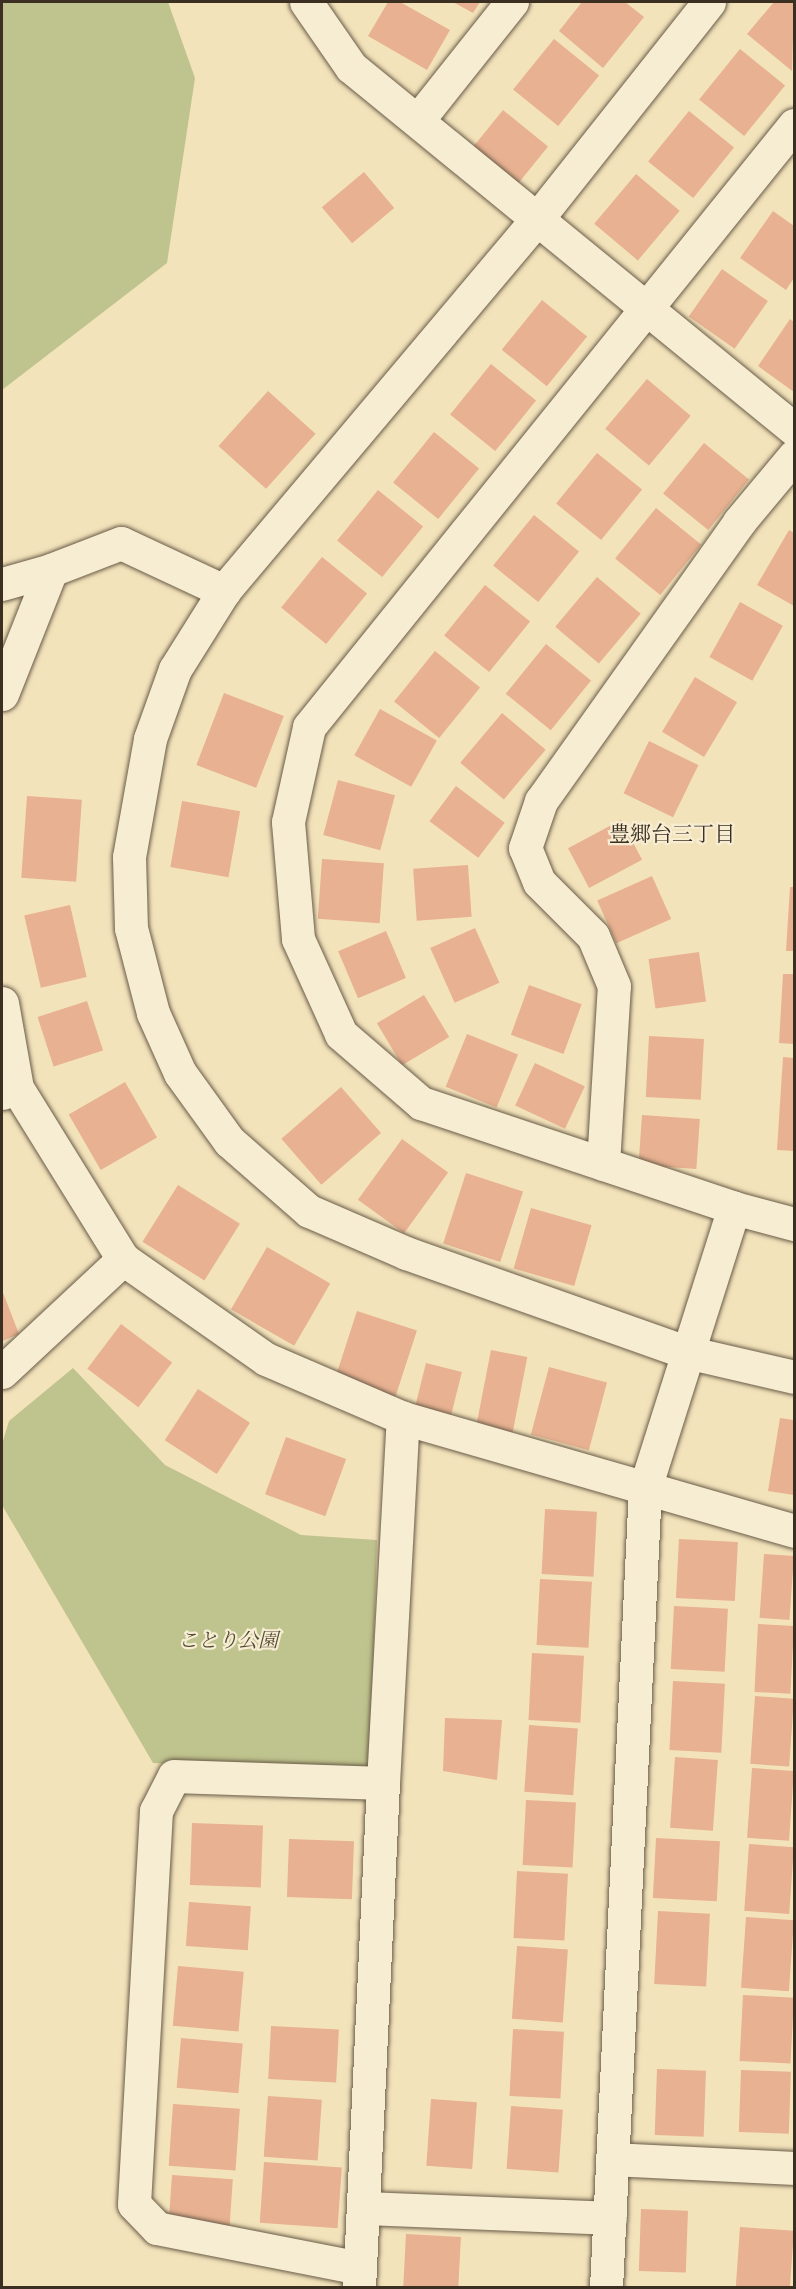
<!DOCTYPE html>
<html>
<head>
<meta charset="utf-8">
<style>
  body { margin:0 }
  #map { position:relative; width:796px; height:2289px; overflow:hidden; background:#f3e3bb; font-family:"Gentium Book Plus","Noto Serif JP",serif }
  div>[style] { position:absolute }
  .green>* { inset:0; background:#bfc38d }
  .building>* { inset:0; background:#e8b191; transform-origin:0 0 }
  .roads { filter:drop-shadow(0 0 2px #695c48) drop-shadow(0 0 2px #695c48) }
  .minor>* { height:33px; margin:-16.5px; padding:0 16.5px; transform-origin:16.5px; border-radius:16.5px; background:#f7edd3 }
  span { translate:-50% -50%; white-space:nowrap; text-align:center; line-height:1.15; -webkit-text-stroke:4.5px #f7edd3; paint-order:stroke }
  .park-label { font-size:20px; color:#554d37; font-style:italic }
  .neighbourhood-label { font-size:21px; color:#3b2f21 }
  .frame { position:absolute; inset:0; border:3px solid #3b2f21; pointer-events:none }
</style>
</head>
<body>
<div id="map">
  <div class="green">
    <div style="clip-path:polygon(2px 2px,168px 2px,195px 78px,167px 263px,2px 390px)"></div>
    <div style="clip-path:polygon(73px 1368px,165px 1465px,301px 1535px,377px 1540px,370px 1771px,153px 1763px,2px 1505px,2px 1444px,9px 1421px)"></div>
  </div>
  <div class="building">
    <div style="clip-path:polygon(388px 2px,400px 2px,450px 30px,427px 70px,368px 36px)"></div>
    <div style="clip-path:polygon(453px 2px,480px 2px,473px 13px)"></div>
    <div style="clip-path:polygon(582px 2px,625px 2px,644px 17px,603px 68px,559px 31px)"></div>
    <div style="clip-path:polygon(774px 2px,794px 2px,792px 71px,747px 34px)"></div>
    <div style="left:554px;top:39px;width:58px;height:65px;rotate:39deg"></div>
    <div style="left:740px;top:49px;width:58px;height:65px;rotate:39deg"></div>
    <div style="left:503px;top:110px;width:58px;height:65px;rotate:39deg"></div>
    <div style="left:689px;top:111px;width:58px;height:65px;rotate:39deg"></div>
    <div style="left:364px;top:172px;width:47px;height:55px;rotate:50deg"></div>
    <div style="left:636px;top:174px;width:57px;height:65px;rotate:40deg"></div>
    <div style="clip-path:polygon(773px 211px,794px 226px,794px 278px,786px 290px,740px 258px)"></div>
    <div style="left:722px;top:269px;width:56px;height:58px;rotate:35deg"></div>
    <div style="left:542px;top:300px;width:58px;height:64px;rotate:39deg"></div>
    <div style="clip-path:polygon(790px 319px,794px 322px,794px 392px,758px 366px)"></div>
    <div style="left:491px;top:364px;width:58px;height:65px;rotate:39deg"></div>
    <div style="left:647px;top:379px;width:57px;height:65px;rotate:40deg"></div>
    <div style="left:268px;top:391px;width:64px;height:74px;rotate:42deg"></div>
    <div style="left:434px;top:432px;width:58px;height:65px;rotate:39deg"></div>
    <div style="left:704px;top:443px;width:58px;height:65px;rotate:39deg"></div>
    <div style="left:597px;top:453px;width:58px;height:65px;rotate:39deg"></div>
    <div style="left:378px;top:490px;width:58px;height:65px;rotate:39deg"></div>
    <div style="left:656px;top:508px;width:58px;height:65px;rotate:39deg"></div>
    <div style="left:534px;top:515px;width:58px;height:65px;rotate:39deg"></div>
    <div style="clip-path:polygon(789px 530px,794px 533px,794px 606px,757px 585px)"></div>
    <div style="left:322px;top:557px;width:58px;height:65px;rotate:39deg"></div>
    <div style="left:597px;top:577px;width:57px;height:65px;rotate:40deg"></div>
    <div style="left:485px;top:585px;width:58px;height:65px;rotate:39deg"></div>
    <div style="left:740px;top:602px;width:49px;height:63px;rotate:29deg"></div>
    <div style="left:546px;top:644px;width:58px;height:64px;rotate:39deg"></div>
    <div style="left:435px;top:651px;width:58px;height:65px;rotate:39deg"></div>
    <div style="left:695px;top:677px;width:49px;height:64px;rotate:31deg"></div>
    <div style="left:224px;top:693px;width:64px;height:77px;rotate:21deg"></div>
    <div style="left:380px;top:709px;width:65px;height:53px;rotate:29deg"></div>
    <div style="left:502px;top:713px;width:57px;height:65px;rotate:40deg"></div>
    <div style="left:649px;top:741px;width:55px;height:58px;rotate:26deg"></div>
    <div style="left:338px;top:780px;width:59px;height:57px;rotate:15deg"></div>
    <div style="left:456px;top:786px;width:61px;height:44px;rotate:37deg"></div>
    <div style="left:27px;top:796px;width:55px;height:82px;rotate:4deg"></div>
    <div style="left:182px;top:801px;width:59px;height:67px;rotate:10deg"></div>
    <div style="left:621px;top:820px;width:45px;height:60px;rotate:62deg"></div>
    <div style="left:322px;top:859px;width:62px;height:60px;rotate:4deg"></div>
    <div style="left:468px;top:865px;width:52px;height:55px;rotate:86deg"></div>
    <div style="left:652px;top:876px;width:47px;height:60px;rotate:66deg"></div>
    <div style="clip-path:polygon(790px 887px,794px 887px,794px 951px,786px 951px)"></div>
    <div style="left:70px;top:905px;width:74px;height:47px;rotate:77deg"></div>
    <div style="left:475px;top:928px;width:60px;height:49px;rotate:66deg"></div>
    <div style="left:386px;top:931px;width:51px;height:52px;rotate:67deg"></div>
    <div style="left:699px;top:952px;width:50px;height:51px;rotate:82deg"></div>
    <div style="clip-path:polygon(783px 974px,794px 974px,794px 1044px,779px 1043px)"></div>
    <div style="left:529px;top:985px;width:56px;height:53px;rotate:20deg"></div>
    <div style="left:424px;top:995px;width:49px;height:55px;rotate:59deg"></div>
    <div style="left:87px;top:1001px;width:52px;height:52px;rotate:72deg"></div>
    <div style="left:467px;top:1034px;width:55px;height:57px;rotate:22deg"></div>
    <div style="left:649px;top:1036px;width:55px;height:61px;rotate:3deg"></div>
    <div style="clip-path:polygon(783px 1057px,794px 1058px,794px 1151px,777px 1150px)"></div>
    <div style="left:535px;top:1063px;width:55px;height:47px;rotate:25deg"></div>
    <div style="left:125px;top:1082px;width:64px;height:65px;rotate:60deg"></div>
    <div style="left:341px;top:1087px;width:61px;height:79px;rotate:49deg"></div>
    <div style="left:642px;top:1115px;width:58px;height:50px;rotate:4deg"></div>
    <div style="left:402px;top:1139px;width:57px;height:75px;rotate:36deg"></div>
    <div style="left:466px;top:1173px;width:60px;height:74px;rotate:18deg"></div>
    <div style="left:178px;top:1185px;width:73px;height:67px;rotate:32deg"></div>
    <div style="left:531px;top:1208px;width:63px;height:63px;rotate:16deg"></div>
    <div style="left:267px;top:1247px;width:73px;height:72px;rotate:30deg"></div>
    <div style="clip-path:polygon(2px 1290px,19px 1334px,2px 1341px)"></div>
    <div style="left:357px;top:1311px;width:63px;height:78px;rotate:18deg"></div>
    <div style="left:121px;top:1324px;width:64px;height:56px;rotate:37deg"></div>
    <div style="left:491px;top:1350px;width:37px;height:81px;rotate:11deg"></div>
    <div style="left:426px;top:1363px;width:37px;height:45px;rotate:14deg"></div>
    <div style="left:549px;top:1367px;width:60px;height:70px;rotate:15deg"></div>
    <div style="left:198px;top:1389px;width:62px;height:61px;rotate:33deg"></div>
    <div style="clip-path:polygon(780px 1418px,794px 1420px,794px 1495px,768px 1491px)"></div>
    <div style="left:286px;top:1437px;width:64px;height:61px;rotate:20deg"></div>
    <div style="left:545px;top:1509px;width:52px;height:65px;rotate:3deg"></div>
    <div style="left:679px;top:1539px;width:59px;height:59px;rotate:3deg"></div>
    <div style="left:764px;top:1554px;width:30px;height:64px;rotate:4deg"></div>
    <div style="left:540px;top:1579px;width:52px;height:66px;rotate:3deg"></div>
    <div style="left:674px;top:1606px;width:54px;height:63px;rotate:3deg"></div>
    <div style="left:758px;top:1624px;width:36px;height:68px;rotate:3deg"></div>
    <div style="left:532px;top:1653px;width:52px;height:67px;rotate:3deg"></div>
    <div style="left:673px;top:1681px;width:52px;height:69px;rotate:3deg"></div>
    <div style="left:755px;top:1696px;width:39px;height:68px;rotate:4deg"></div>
    <div style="clip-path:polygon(445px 1718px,502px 1720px,497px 1780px,443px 1771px)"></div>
    <div style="left:529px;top:1725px;width:49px;height:67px;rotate:4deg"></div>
    <div style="left:675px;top:1757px;width:43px;height:71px;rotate:4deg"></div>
    <div style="left:752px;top:1768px;width:42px;height:70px;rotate:4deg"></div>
    <div style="left:526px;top:1800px;width:50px;height:65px;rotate:3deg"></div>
    <div style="left:192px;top:1823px;width:71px;height:62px;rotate:2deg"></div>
    <div style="left:656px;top:1838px;width:64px;height:60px;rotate:3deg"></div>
    <div style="left:289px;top:1839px;width:65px;height:58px;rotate:2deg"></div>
    <div style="left:749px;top:1844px;width:45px;height:67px;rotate:4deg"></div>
    <div style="left:517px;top:1871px;width:51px;height:67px;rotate:3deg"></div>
    <div style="left:189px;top:1902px;width:62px;height:44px;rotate:4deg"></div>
    <div style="left:658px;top:1911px;width:52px;height:73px;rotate:3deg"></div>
    <div style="left:746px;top:1917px;width:48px;height:71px;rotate:4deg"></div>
    <div style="left:517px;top:1946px;width:51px;height:73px;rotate:4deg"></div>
    <div style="left:178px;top:1966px;width:66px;height:60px;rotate:5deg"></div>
    <div style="left:743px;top:1995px;width:51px;height:66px;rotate:3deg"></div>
    <div style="left:271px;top:2026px;width:68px;height:53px;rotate:3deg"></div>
    <div style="left:513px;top:2029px;width:51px;height:67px;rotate:3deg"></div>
    <div style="left:181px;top:2038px;width:62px;height:50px;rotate:5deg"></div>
    <div style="left:657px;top:2069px;width:49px;height:66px;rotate:2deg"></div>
    <div style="left:741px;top:2070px;width:50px;height:62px;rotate:2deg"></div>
    <div style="left:268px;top:2096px;width:54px;height:61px;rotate:4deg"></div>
    <div style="left:431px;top:2099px;width:46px;height:67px;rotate:4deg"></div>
    <div style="left:173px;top:2104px;width:67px;height:62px;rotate:4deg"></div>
    <div style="left:511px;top:2106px;width:52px;height:63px;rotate:4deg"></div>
    <div style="left:264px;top:2162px;width:78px;height:61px;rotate:4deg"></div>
    <div style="left:172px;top:2175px;width:61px;height:46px;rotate:4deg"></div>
    <div style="left:641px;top:2209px;width:47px;height:62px;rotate:2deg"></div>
    <div style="left:740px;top:2227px;width:54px;height:61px;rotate:4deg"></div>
    <div style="left:406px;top:2234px;width:55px;height:54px;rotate:3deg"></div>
  </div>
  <div class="roads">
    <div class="minor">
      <div style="left:306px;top:2px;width:79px;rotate:55.3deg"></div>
      <div style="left:351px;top:67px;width:572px;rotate:39.25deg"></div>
      <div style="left:709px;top:2px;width:277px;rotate:128.4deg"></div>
      <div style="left:537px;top:219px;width:486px;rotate:130.1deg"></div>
      <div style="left:224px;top:591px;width:92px;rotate:122.1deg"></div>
      <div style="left:175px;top:669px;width:74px;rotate:109.7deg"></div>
      <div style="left:150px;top:739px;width:120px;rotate:100.1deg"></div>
      <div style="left:129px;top:857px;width:71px;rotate:88.4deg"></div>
      <div style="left:131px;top:928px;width:88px;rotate:75.5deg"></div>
      <div style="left:153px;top:1013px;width:66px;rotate:65.8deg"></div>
      <div style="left:180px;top:1073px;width:84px;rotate:54.2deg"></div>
      <div style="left:229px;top:1141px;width:106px;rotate:41.2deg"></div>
      <div style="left:309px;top:1211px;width:106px;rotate:23.4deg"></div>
      <div style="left:406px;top:1253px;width:297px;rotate:19.5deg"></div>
      <div style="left:686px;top:1352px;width:111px;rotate:13deg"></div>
      <div style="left:418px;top:120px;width:151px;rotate:-51.5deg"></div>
      <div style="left:794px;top:125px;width:773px;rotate:128.86deg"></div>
      <div style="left:309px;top:727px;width:97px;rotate:102.5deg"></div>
      <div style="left:288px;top:822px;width:117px;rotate:85.1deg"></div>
      <div style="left:298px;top:939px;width:104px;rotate:65.6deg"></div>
      <div style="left:341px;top:1034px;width:106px;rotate:40.8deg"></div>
      <div style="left:421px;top:1103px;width:330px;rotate:18.5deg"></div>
      <div style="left:734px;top:1208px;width:62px;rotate:14.9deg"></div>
      <div style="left:2px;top:584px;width:51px;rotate:-15.9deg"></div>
      <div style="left:2px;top:694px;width:133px;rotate:-68.4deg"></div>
      <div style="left:51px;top:570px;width:75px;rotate:-21.1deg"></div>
      <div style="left:121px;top:543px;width:114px;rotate:25deg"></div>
      <div style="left:2px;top:1003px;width:86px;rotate:80deg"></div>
      <div style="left:17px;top:1088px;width:16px;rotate:162deg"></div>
      <div style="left:17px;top:1088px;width:201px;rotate:58.2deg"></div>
      <div style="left:123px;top:1259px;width:174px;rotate:35deg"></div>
      <div style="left:266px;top:1359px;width:149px;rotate:23.3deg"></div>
      <div style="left:403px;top:1418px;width:407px;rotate:16.1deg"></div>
      <div style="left:603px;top:1164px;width:178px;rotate:-86.5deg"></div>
      <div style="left:614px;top:986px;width:54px;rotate:-112.8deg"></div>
      <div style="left:593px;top:936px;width:76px;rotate:-135deg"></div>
      <div style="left:539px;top:882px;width:37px;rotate:-112deg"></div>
      <div style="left:525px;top:848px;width:50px;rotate:-71.2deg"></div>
      <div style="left:541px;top:801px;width:342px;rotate:-54.6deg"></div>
      <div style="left:739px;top:522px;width:86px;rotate:-50.2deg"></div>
      <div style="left:2px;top:1372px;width:166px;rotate:-43deg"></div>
      <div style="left:612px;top:2159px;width:182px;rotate:2.8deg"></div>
      <div style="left:363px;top:2208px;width:247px;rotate:2.3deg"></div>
      <div style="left:360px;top:2268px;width:207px;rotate:-168.9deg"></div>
      <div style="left:157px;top:2228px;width:33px;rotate:-134deg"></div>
      <div style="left:134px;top:2204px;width:394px;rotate:-86.8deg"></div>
      <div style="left:156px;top:1811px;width:39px;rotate:-63deg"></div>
      <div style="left:174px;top:1776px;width:209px;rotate:1.9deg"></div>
      <div style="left:383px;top:1783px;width:366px;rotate:-86.9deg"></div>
      <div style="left:359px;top:2288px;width:506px;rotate:-87.28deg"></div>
      <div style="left:606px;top:2288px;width:801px;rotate:-87.21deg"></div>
      <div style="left:645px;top:1488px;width:294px;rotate:-72.4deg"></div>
    </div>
  </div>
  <div class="park-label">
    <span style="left:228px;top:1639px">ことり公園</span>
  </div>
  <div class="neighbourhood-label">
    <span style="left:672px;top:834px">豊郷台三丁目</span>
  </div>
  <div class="frame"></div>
</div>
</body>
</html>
